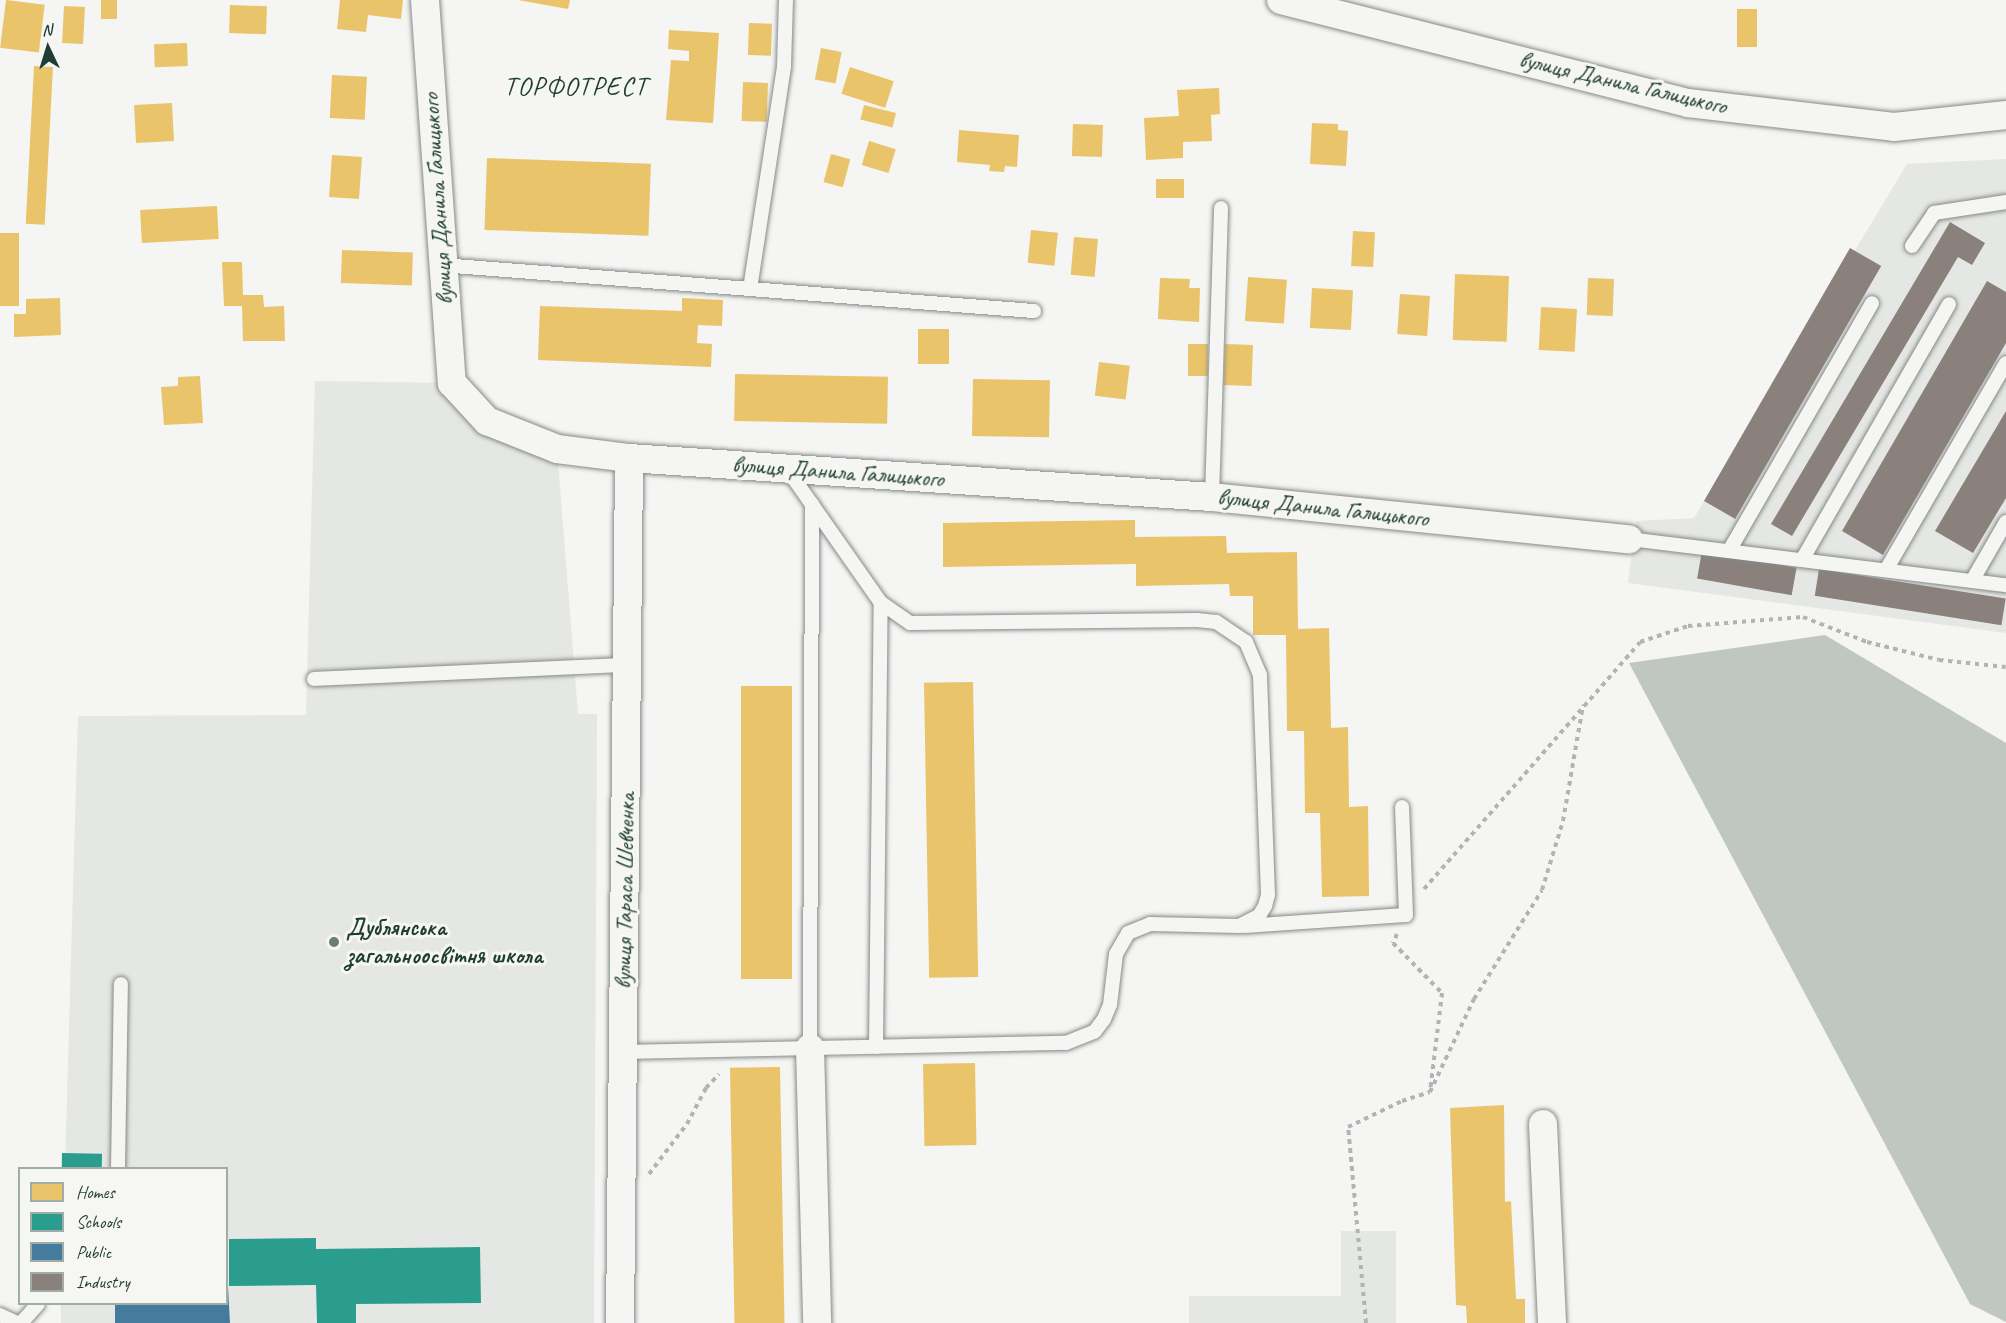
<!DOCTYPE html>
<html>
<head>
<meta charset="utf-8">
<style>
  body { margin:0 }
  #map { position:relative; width:2006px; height:1323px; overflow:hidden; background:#f5f5f3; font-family:Caveat,sans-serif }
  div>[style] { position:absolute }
  .built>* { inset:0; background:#e5e7e4 }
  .green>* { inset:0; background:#e4e7e3; transform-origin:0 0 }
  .water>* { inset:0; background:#c0c7c3 }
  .homes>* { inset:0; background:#e9c46a; transform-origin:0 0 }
  .schools>* { inset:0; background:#2a9d8f; transform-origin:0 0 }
  .public>* { inset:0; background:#457b9d }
  .industry>* { inset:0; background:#8a817c; transform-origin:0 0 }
  .path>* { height:4px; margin-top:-2px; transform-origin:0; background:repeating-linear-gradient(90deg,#b0b4b2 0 4.5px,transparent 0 9px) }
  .roads { filter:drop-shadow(0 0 2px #858a88) drop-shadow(0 0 2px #858a88) }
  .lane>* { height:14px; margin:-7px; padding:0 7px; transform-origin:7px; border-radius:7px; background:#f5f5f3 }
  .street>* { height:28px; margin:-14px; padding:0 14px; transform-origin:14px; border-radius:14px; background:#f5f5f3 }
  .dots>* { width:16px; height:16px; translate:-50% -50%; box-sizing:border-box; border:3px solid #f6f6f2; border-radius:50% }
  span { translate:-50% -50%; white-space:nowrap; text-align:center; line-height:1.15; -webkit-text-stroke:6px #f6f6f2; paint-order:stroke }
  .street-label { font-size:24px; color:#1f3d34 }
  .poi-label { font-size:24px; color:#1f3d34; font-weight:700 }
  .left { translate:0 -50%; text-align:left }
  .neighbourhood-label { font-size:26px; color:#1f3d34; letter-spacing:1.5px }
  .legend { position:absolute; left:18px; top:1167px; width:210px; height:138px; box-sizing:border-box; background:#f6f6f2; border:2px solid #a0aca6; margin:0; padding:8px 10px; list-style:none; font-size:18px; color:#1f3d34 }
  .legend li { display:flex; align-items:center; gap:12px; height:30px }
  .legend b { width:30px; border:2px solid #a0aca6 }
  .north { position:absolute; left:18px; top:18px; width:60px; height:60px; -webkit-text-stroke:4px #f6f6f2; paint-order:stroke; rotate:356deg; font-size:16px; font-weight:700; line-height:24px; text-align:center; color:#1f3d34 }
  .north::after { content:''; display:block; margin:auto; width:21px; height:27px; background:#1f3d34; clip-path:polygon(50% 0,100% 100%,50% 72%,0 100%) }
</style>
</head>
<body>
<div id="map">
  <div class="built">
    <div style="clip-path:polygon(2006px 159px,2006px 633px,1628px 583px,1636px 521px,1694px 518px,1907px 164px)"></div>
    <div style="clip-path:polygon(315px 381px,452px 383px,557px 449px,578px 714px,597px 714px,594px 1323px,61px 1323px,61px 1304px,226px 1304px,226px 1168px,65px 1168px,78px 716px,306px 715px)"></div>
  </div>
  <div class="green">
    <div style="left:464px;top:738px;width:190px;height:281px;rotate:90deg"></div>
    <div style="clip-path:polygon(1341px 1231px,1396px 1231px,1396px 1323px,1189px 1323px,1189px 1296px,1341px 1296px)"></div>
  </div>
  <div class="water">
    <div style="clip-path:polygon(1825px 635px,2006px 743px,2006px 1322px,1970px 1304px,1629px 663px)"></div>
  </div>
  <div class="homes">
    <div style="left:6px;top:0;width:39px;height:48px;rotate:7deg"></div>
    <div style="left:101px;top:0;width:16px;height:19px"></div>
    <div style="clip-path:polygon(340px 0,403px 0,401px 19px,368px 15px,366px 32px,337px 29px)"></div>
    <div style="clip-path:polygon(518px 0,570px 0,568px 9px)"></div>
    <div style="left:230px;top:5px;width:37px;height:28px;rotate:2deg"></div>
    <div style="left:64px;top:6px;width:21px;height:37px;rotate:3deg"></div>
    <div style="left:1737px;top:9px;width:20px;height:38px"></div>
    <div style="left:749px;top:23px;width:23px;height:32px;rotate:2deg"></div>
    <div style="clip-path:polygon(669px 30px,719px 33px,713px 123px,666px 120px,671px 60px,689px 61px,689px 51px,668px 49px)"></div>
    <div style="left:187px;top:43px;width:23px;height:33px;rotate:88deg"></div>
    <div style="left:821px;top:48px;width:21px;height:32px;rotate:11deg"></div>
    <div style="left:34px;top:66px;width:19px;height:158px;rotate:3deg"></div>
    <div style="left:850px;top:67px;width:46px;height:28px;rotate:18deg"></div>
    <div style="left:332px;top:75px;width:35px;height:43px;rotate:3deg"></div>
    <div style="left:743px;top:82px;width:25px;height:39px;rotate:2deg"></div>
    <div style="clip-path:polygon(1219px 88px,1220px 114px,1211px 115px,1212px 141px,1183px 142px,1183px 158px,1146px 160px,1144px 118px,1179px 116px,1177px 90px)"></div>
    <div style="left:172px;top:103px;width:38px;height:38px;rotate:87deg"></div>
    <div style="left:864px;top:105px;width:33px;height:15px;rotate:14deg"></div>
    <div style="clip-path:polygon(1312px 123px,1338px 124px,1338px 130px,1348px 131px,1346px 166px,1310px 164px)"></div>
    <div style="left:1073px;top:124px;width:30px;height:32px;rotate:2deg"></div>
    <div style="clip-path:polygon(959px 130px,1019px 135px,1017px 167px,1005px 166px,1004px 172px,989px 171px,990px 165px,957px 162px)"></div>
    <div style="left:869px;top:141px;width:28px;height:25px;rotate:17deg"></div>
    <div style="left:831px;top:154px;width:20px;height:29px;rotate:15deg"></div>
    <div style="left:332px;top:155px;width:30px;height:42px;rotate:4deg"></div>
    <div style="left:487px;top:158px;width:164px;height:72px;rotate:2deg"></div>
    <div style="left:1156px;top:179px;width:28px;height:19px"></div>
    <div style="left:217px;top:206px;width:33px;height:77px;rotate:87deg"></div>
    <div style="left:1031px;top:230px;width:27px;height:33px;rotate:6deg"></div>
    <div style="left:1353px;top:231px;width:22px;height:35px;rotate:3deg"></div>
    <div style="left:0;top:233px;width:19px;height:73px"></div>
    <div style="left:1074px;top:237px;width:24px;height:38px;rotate:5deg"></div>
    <div style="left:342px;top:250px;width:71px;height:33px;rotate:2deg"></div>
    <div style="clip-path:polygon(222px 262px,242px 262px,243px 295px,263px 295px,264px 307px,284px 306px,285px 341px,243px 341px,242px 306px,224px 306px)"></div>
    <div style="left:1455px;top:274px;width:54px;height:66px;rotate:2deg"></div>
    <div style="left:1248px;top:277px;width:39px;height:44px;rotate:4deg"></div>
    <div style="clip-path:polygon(1160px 278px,1190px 279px,1189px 288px,1200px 288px,1199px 322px,1158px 319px)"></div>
    <div style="left:1588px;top:278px;width:26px;height:37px;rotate:2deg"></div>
    <div style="left:1312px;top:288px;width:41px;height:40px;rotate:3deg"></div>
    <div style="left:1400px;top:294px;width:30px;height:40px;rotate:4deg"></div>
    <div style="clip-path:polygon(60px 298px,61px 335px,14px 337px,14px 314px,26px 314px,26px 299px)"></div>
    <div style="clip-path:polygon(682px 298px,723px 300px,722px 326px,698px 325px,697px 343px,712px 344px,711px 367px,538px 360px,540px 306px,682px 311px)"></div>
    <div style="left:1541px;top:307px;width:36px;height:43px;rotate:3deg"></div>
    <div style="left:918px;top:329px;width:31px;height:35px"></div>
    <div style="left:1188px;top:344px;width:20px;height:32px"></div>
    <div style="left:1225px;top:344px;width:28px;height:41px;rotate:2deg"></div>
    <div style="left:1099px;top:362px;width:31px;height:34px;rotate:7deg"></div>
    <div style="left:735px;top:374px;width:153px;height:47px;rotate:1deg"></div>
    <div style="clip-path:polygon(200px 376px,203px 423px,164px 425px,161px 387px,178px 386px,178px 377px)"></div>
    <div style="left:973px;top:379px;width:77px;height:57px;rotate:1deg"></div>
    <div style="clip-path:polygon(1135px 520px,1135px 537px,1226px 536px,1227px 553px,1297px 552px,1298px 629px,1329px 628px,1331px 728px,1348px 727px,1349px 807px,1368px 806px,1369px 896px,1322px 897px,1320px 813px,1305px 813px,1304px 731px,1287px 731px,1286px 635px,1253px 635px,1253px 596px,1230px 596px,1229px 584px,1136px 586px,1136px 564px,943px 567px,943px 523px)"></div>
    <div style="left:973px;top:682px;width:295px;height:49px;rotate:89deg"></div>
    <div style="left:741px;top:686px;width:51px;height:293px"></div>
    <div style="left:975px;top:1063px;width:82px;height:52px;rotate:89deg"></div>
    <div style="left:780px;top:1067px;width:256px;height:50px;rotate:89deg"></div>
    <div style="clip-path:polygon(1504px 1105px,1505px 1202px,1511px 1201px,1516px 1299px,1525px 1299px,1525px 1323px,1467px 1323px,1466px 1306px,1456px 1305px,1450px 1108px)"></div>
  </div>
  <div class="schools">
    <div style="left:62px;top:1153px;width:40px;height:15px;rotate:1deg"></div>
    <div style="clip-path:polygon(316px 1238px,316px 1249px,480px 1247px,481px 1303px,356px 1304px,356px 1323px,317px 1323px,316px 1285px,229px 1286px,229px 1239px)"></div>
  </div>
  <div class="public">
    <div style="clip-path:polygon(226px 1251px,230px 1323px,115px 1323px,115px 1304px,226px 1304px)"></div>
  </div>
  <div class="industry">
    <div style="clip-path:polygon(1950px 222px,1985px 243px,1972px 265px,1958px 257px,1792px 536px,1771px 524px)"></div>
    <div style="left:1850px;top:248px;width:36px;height:292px;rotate:30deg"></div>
    <div style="clip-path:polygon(1987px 281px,2006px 292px,2006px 343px,1883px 555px,1842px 531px)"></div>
    <div style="clip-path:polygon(2006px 411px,2006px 498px,1973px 553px,1935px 531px)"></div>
    <div style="left:1702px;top:551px;width:96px;height:28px;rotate:10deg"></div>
    <div style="left:1819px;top:569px;width:189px;height:27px;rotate:9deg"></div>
  </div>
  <div class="path">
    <div style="left:1424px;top:889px;width:328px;rotate:-48.8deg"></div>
    <div style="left:1640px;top:642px;width:51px;rotate:-18.4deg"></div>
    <div style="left:1688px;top:626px;width:115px;rotate:-4.5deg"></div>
    <div style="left:1803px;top:617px;width:69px;rotate:21.3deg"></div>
    <div style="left:1867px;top:642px;width:74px;rotate:14deg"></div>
    <div style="left:1939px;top:660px;width:67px;rotate:6deg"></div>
    <div style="left:1397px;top:934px;width:10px;rotate:114deg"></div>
    <div style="left:1393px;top:943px;width:70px;rotate:45.6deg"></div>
    <div style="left:1442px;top:993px;width:100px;rotate:96.9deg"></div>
    <div style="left:649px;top:1174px;width:63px;rotate:-52.8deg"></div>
    <div style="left:687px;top:1124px;width:41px;rotate:-62.2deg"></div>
    <div style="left:706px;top:1088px;width:19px;rotate:-47deg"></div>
    <div style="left:1366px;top:1323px;width:197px;rotate:-95.2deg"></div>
    <div style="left:1348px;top:1127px;width:60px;rotate:-25.7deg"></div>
    <div style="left:1402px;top:1101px;width:29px;rotate:-18deg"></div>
    <div style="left:1430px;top:1092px;width:103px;rotate:-64.7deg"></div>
    <div style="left:1474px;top:999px;width:128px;rotate:-58deg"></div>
    <div style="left:1542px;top:890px;width:72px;rotate:-73.1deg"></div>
    <div style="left:1563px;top:821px;width:118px;rotate:-80.2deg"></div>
  </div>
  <div class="roads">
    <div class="lane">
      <div style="left:1912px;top:246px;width:40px;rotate:-56deg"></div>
      <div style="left:1934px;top:213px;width:73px;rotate:-8.7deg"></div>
      <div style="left:441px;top:265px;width:595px;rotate:4.44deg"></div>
      <div style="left:750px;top:289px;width:225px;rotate:-81.3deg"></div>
      <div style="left:784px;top:67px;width:67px;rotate:-88.3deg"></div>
      <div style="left:1212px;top:497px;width:289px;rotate:-88.2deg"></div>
      <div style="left:1629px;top:539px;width:380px;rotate:7deg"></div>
      <div style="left:1729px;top:551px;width:286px;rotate:-60deg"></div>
      <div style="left:1802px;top:560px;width:295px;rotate:-60.1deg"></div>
      <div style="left:1886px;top:570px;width:239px;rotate:-59.9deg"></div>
      <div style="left:1972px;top:581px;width:68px;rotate:-60deg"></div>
      <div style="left:314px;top:679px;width:313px;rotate:-2.6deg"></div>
      <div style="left:1244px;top:926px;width:162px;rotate:-3.9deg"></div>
      <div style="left:1406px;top:915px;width:108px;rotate:-92.1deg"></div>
      <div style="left:876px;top:1047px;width:444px;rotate:-89.4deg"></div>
      <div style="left:810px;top:1048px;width:544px;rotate:-89.79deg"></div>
      <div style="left:623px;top:1052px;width:443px;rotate:-1.2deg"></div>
      <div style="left:1066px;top:1043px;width:31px;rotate:-22deg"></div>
      <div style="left:1095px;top:1031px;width:15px;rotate:-53deg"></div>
      <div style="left:1104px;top:1019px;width:15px;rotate:-67deg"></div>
      <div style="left:1110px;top:1005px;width:51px;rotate:-83.3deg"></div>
      <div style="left:1116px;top:954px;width:24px;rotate:-60deg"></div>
      <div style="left:1128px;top:933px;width:24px;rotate:-22deg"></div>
      <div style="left:1150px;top:924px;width:89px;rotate:1.3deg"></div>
      <div style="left:1239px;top:926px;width:22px;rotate:-27deg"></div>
      <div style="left:1259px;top:916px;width:12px;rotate:-59deg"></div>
      <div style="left:1265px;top:906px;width:11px;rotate:-75deg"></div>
      <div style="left:1268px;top:895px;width:220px;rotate:-92.1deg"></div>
      <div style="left:1260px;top:675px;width:36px;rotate:-113deg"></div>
      <div style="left:1246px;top:642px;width:36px;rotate:-146deg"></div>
      <div style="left:1216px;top:622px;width:19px;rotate:-174deg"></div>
      <div style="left:1197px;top:620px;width:287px;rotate:179.4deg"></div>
      <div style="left:910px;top:623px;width:35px;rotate:-145deg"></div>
      <div style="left:881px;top:603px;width:164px;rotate:-125deg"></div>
      <div style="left:118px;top:1168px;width:184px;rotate:-89.1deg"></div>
      <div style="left:0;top:1315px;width:19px;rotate:25deg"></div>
      <div style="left:21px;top:1323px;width:25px;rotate:-48deg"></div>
    </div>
    <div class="street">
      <div style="left:425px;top:0;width:384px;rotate:86deg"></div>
      <div style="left:452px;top:383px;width:52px;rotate:47.4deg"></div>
      <div style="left:487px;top:421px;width:75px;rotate:21.8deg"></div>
      <div style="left:557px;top:449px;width:73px;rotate:7.1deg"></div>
      <div style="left:629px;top:458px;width:584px;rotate:3.83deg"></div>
      <div style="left:1212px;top:497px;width:419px;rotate:5.8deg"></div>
      <div style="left:1281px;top:0;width:420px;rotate:14.2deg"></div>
      <div style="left:1688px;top:103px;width:207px;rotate:6.6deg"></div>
      <div style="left:1894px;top:127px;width:113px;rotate:-6.1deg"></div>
      <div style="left:810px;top:1048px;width:275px;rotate:88.5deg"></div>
      <div style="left:1543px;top:1124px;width:199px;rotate:87.4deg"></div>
      <div style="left:620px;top:1323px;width:865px;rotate:-89.4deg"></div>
    </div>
  </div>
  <div class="dots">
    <div style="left:334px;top:942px;background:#6a7d77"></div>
  </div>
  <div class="street-label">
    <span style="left:1623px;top:83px;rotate:13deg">вулиця Данила Галицького</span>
    <span style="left:438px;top:199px;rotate:-94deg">вулиця Данила Галицького</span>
    <span style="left:838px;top:472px;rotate:4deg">вулиця Данила Галицького</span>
    <span style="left:1323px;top:508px;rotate:6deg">вулиця Данила Галицького</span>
    <span style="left:625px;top:891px;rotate:-89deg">вулиця Тараса Шевченка</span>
  </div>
  <div class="poi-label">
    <span class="left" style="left:346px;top:942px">Дублянська<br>загальноосвітня школа</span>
  </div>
  <div class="neighbourhood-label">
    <span style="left:576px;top:87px">ТОРФОТРЕСТ</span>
  </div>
  <ul class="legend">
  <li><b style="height:16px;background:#e9c46a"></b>Homes</li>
  <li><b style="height:16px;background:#2a9d8f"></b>Schools</li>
  <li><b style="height:16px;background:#457b9d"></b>Public</li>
  <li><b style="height:16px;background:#8a817c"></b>Industry</li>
  </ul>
  <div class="north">N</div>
</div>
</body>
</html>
